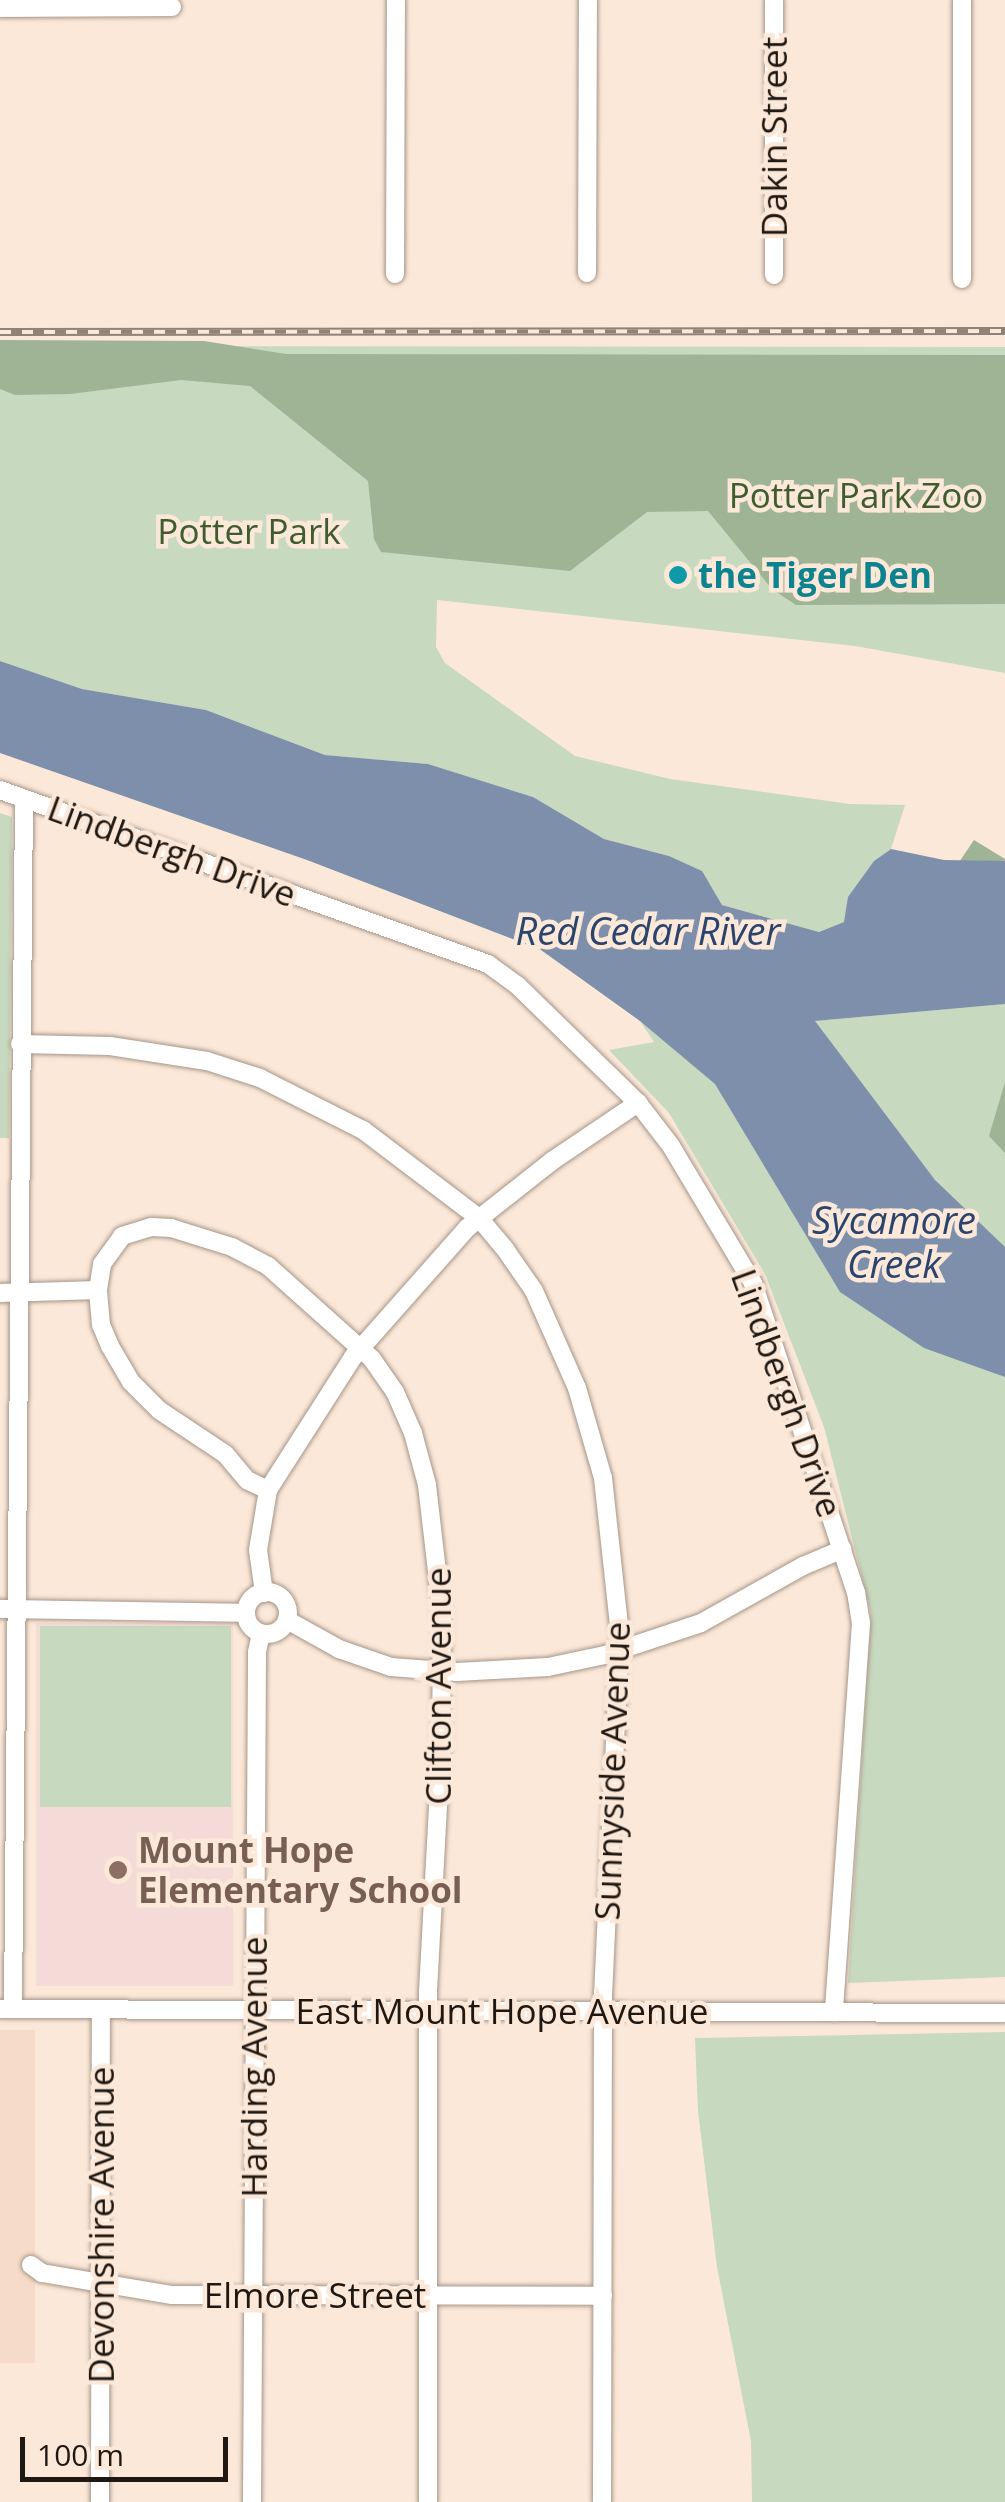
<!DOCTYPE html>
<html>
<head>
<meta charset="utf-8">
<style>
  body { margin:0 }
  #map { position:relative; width:1005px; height:2502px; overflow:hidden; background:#fbe8d9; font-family:"Open Sans",sans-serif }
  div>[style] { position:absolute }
  .built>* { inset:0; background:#f6dcc8; transform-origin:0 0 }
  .education>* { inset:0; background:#f5dbd8; transform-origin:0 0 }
  .green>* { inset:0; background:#c7d9be; transform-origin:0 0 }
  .forest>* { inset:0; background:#9fb395 }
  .water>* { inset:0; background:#7d8faa }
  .roads { filter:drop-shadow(0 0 2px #a69587) drop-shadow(0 0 2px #a69587) }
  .minor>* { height:18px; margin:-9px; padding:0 9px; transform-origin:9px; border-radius:9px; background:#fff }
  .minor>.ring { margin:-9px; padding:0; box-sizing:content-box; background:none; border:18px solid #fff; border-radius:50% }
  .rail>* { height:8px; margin-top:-4px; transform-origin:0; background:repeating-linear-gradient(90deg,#fbe8d9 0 11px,#8f8277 0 22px); box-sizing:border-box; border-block:2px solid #8f8277 }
  .dots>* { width:28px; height:28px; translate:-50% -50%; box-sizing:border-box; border:5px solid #fbe8d9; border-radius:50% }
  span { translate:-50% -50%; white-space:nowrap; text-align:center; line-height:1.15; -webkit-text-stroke:9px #fbe8d9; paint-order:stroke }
  .street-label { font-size:35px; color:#1e1712 }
  .park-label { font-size:35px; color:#3f5c30 }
  .culture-label { font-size:35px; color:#0d838f; font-weight:700 }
  .left { translate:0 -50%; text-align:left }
  .education-label { font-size:35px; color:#785e54; font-weight:700 }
  .water-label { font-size:38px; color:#2a446d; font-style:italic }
  .scale { position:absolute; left:20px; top:2437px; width:208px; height:45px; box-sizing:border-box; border:5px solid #1e1712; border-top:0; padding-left:12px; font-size:30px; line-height:35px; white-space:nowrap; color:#1e1712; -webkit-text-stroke:8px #fbe8d9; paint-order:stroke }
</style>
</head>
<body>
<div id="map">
  <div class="built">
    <div style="left:0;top:2030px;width:35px;height:333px"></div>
  </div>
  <div class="education">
    <div style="left:36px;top:1623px;width:197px;height:363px"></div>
  </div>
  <div class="green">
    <div style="clip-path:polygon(0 346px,1005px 347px,1005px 673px,855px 646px,437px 600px,436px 647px,445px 663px,575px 756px,670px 779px,850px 804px,905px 805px,891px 849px,874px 861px,844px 922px,819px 932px,722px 905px,701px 871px,669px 856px,604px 839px,533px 797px,428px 764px,325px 755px,206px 710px,82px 689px,0 661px)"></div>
    <div style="clip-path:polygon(0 813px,12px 817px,9px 1138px,0 1138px)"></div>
    <div style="clip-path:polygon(1005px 1004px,1005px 1977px,848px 1983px,871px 1613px,824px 1427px,765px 1274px,669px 1113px,609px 1050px,654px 1042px,640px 1021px,815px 1021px)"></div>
    <div style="left:40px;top:1626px;width:191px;height:181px"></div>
    <div style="clip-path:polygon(1005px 2032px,1005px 2502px,752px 2502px,751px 2441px,717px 2267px,698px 2111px,695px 2038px)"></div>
  </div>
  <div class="forest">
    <div style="clip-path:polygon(0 340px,204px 341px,286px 354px,1005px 355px,1005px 604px,796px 605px,772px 589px,708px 511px,647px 512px,570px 571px,381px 552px,374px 539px,368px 481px,250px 386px,181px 380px,70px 394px,15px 395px,0 389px)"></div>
    <div style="clip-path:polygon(974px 840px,1005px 859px,1005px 900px,947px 880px)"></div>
    <div style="clip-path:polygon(1005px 1082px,1005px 1153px,989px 1136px)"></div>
  </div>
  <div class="water">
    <div style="clip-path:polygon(0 661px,82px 689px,206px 710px,325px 755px,428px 764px,533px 797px,604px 839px,669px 856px,702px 871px,722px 905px,819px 932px,844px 922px,848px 897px,874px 861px,891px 849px,944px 860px,1005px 861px,1005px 1004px,815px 1021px,935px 1180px,1005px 1247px,1005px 1377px,924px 1348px,840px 1292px,715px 1084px,640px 1021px,541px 950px,307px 860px,0 753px)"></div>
  </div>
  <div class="roads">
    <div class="minor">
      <div style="left:774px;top:0;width:275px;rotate:90deg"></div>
      <div style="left:962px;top:0;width:279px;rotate:90deg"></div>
      <div style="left:0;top:8px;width:172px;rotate:-0.3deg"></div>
      <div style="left:587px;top:273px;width:273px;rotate:-89.8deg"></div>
      <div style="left:395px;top:274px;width:274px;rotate:-89.8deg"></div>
      <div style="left:0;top:790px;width:518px;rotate:19.62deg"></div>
      <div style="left:488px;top:964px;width:36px;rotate:36deg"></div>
      <div style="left:517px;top:985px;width:169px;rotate:44.3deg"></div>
      <div style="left:638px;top:1103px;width:54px;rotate:52.5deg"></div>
      <div style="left:671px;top:1146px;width:160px;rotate:59.1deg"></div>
      <div style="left:753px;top:1283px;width:326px;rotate:71.6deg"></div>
      <div style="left:856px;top:1592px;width:31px;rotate:81deg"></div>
      <div style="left:861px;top:1623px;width:390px;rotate:94deg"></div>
      <div style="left:20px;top:1044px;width:90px;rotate:1.3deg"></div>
      <div style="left:110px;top:1046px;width:98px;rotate:8.8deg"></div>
      <div style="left:207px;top:1061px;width:56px;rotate:17.8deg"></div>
      <div style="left:260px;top:1078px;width:115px;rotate:26.8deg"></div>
      <div style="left:363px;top:1130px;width:146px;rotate:37.2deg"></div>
      <div style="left:479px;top:1218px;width:40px;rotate:50deg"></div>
      <div style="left:505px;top:1249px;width:51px;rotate:55.4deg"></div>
      <div style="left:534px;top:1291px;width:106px;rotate:66.1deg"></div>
      <div style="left:577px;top:1388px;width:94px;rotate:73.9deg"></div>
      <div style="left:603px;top:1478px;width:158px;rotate:83.8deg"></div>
      <div style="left:620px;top:1635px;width:358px;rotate:92.7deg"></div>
      <div style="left:603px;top:1993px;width:509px;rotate:90.11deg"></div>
      <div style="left:0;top:1293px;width:98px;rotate:-1.8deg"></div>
      <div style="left:268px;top:1490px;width:23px;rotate:-155deg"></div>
      <div style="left:247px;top:1480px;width:34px;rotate:-130deg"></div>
      <div style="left:225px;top:1454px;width:79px;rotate:-146.3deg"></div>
      <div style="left:159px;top:1410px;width:40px;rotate:-135deg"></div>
      <div style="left:131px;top:1382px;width:42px;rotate:-120.3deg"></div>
      <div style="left:110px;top:1346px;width:23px;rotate:-113deg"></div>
      <div style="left:101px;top:1325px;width:35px;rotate:-95deg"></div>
      <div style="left:98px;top:1290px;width:26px;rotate:-81deg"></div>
      <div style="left:102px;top:1264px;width:34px;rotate:-54deg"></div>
      <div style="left:122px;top:1236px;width:31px;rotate:-17deg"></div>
      <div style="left:152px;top:1227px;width:19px;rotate:3deg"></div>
      <div style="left:171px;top:1228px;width:64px;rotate:17.3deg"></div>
      <div style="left:232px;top:1247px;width:41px;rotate:27.8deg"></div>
      <div style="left:268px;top:1266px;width:140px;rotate:41.8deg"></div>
      <div style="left:372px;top:1359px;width:40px;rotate:55.1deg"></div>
      <div style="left:395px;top:1392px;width:45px;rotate:66.3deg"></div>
      <div style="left:413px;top:1433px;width:54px;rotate:74.9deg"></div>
      <div style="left:427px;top:1485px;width:131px;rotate:83.4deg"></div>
      <div style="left:442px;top:1615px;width:136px;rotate:90.4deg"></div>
      <div style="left:441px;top:1751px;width:240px;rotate:93.1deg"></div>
      <div style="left:428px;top:1991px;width:511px;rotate:90deg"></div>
      <div class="ring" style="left:246px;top:1592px;width:24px;height:24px"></div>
      <div style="left:264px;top:1593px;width:43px;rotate:-97.9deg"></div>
      <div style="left:258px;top:1550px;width:61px;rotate:-80.5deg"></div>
      <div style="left:268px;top:1490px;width:158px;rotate:-57.4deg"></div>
      <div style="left:353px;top:1357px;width:172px;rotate:-48.5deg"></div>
      <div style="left:467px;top:1228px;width:108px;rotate:-38.2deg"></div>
      <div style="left:552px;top:1161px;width:104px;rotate:-34deg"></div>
      <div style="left:0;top:1609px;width:246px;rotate:0.9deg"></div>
      <div style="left:287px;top:1620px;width:60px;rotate:29.1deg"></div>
      <div style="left:339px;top:1649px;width:55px;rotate:19.1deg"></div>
      <div style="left:391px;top:1667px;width:66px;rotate:4.3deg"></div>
      <div style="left:457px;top:1672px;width:91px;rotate:-3.1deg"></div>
      <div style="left:548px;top:1667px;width:58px;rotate:-11.9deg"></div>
      <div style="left:605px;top:1655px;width:101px;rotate:-18.4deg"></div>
      <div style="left:701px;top:1623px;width:117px;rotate:-29.2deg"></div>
      <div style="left:803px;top:1566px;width:43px;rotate:-23deg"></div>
      <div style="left:0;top:2009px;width:1005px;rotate:0.23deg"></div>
      <div style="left:13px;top:2009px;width:1210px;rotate:-89.48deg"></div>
      <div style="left:31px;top:2265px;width:14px;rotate:36deg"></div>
      <div style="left:42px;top:2273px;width:132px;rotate:9.6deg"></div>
      <div style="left:172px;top:2295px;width:431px;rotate:0.1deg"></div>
      <div style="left:100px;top:2502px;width:493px;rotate:-89.9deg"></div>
      <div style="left:252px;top:2502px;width:850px;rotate:-89.66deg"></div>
      <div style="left:257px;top:1652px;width:19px;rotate:-78deg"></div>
    </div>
  </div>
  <div class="rail">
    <div style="left:0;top:332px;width:1005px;rotate:-0.06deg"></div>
  </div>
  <div class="dots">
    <div style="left:678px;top:575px;background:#0f9aa8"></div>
    <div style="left:118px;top:1870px;background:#8d6e63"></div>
  </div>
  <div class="street-label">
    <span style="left:774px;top:137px;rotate:-90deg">Dakin Street</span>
    <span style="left:172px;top:851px;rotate:20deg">Lindbergh Drive</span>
    <span style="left:787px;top:1393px;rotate:70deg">Lindbergh Drive</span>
    <span style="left:438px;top:1686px;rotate:-90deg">Clifton Avenue</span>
    <span style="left:612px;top:1771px;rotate:-88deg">Sunnyside Avenue</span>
    <span style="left:502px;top:2011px">East Mount Hope Avenue</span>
    <span style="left:254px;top:2067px;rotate:-90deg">Harding Avenue</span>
    <span style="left:101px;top:2225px;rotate:-90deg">Devonshire Avenue</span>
    <span style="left:315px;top:2295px">Elmore Street</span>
  </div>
  <div class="park-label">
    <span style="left:856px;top:495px">Potter Park Zoo</span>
    <span style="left:249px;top:531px">Potter Park</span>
  </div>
  <div class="culture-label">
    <span class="left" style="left:698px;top:575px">the Tiger Den</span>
  </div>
  <div class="education-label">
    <span class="left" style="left:138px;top:1870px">Mount Hope<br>Elementary School</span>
  </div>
  <div class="water-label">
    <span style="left:648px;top:931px">Red Cedar River</span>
    <span style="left:894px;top:1242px">Sycamore<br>Creek</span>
  </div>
  <div class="scale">100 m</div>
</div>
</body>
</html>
